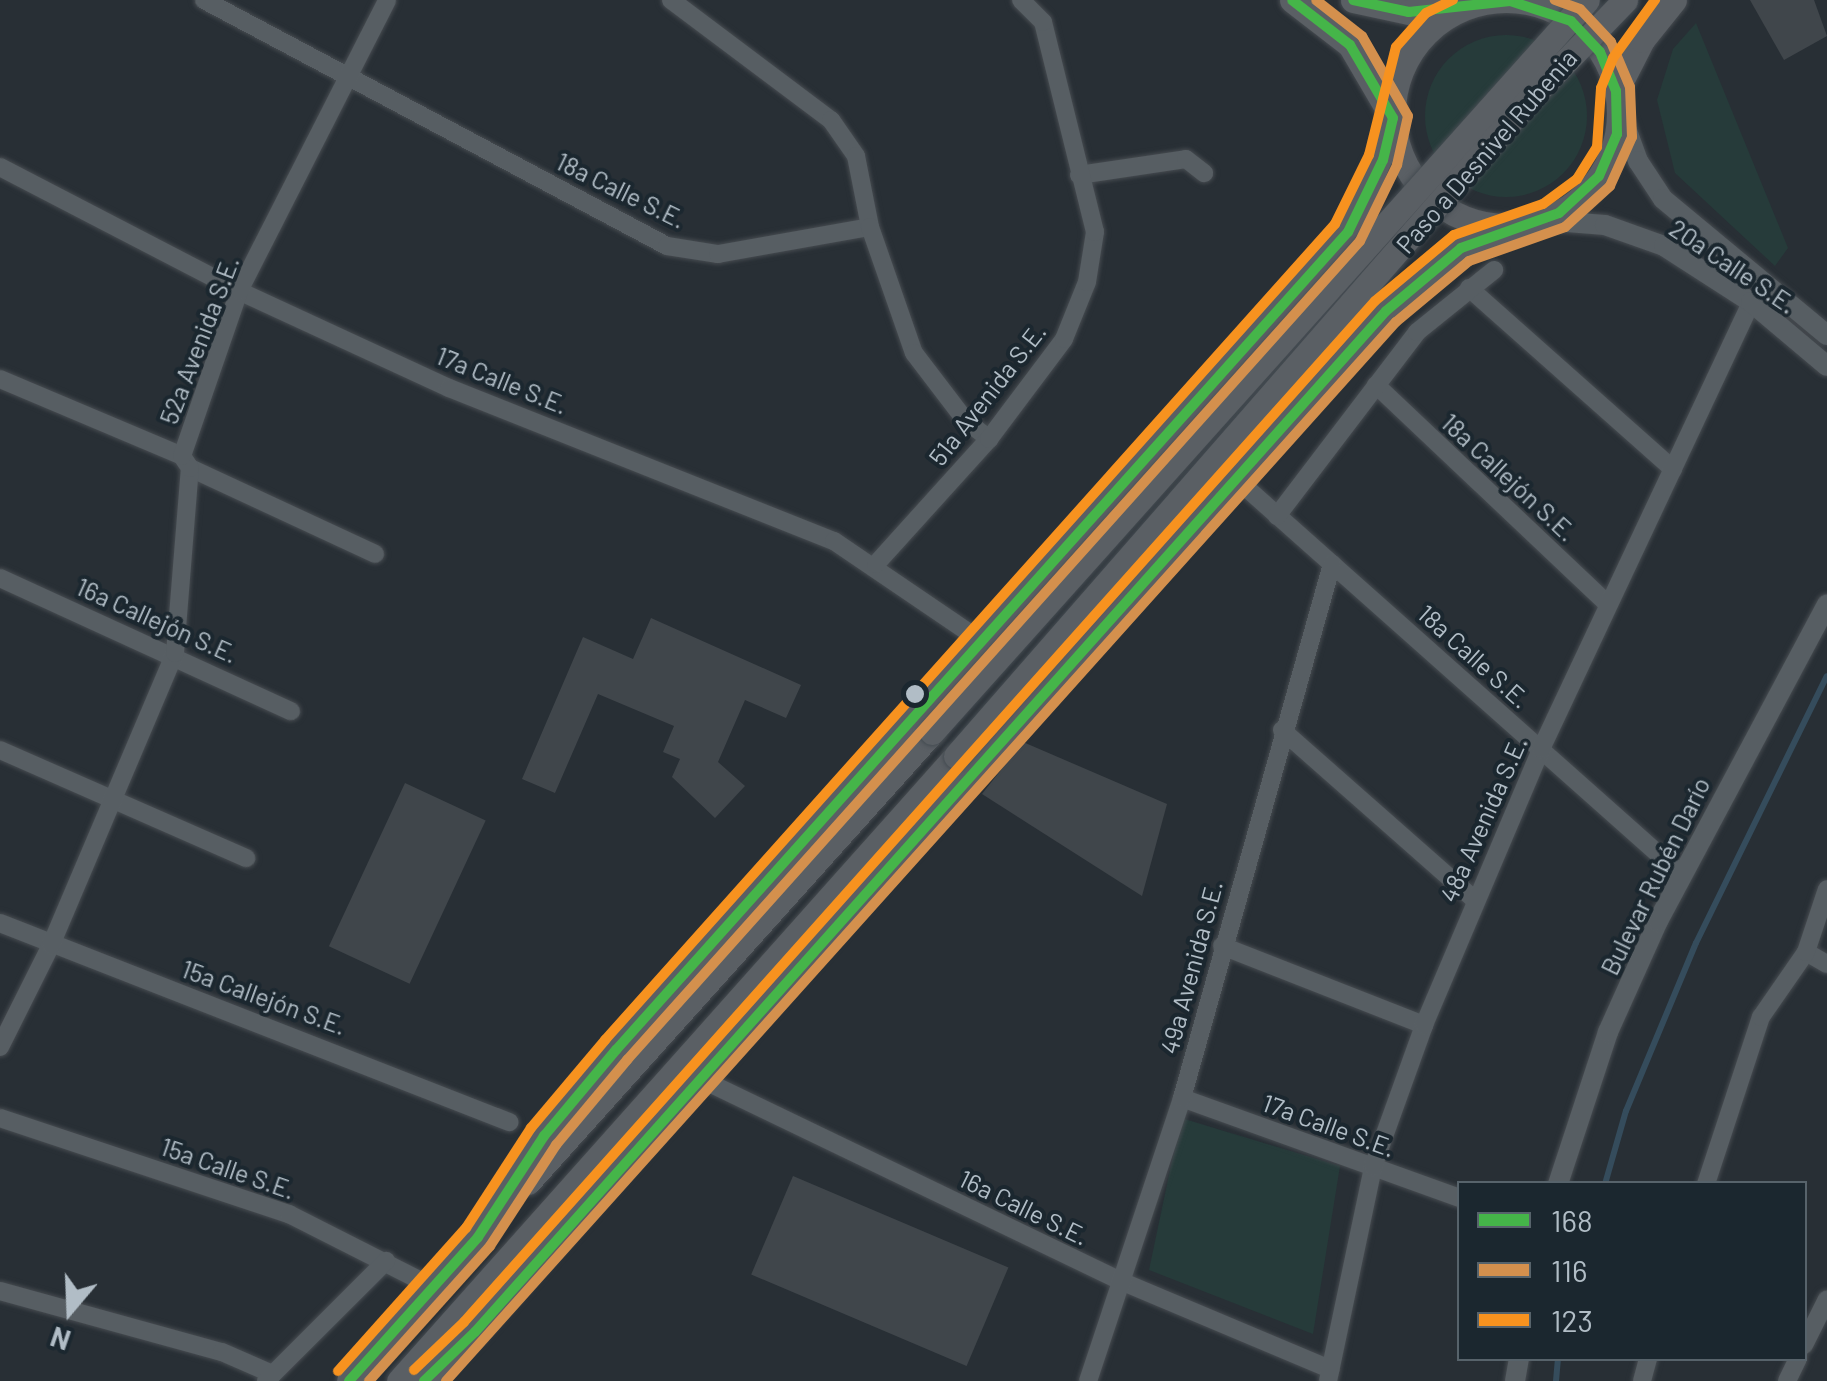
<!DOCTYPE html>
<html>
<head>
<meta charset="utf-8">
<style>
  body { margin:0 }
  #map { position:relative; width:1827px; height:1381px; overflow:hidden; background:#282f35; font-family:Barlow,sans-serif }
  div>[style] { position:absolute }
  .green>* { inset:0; background:#263b3a }
  .round { border-radius:50% }
  .stream>* { height:6px; margin:-3px; padding:0 3px; transform-origin:3px; border-radius:3px; background:#354c5c }
  .building>* { inset:0; background:#40464b; transform-origin:0 0 }
  .roads { filter:drop-shadow(0 0 2px #464b50) drop-shadow(0 0 2px #464b50) }
  .minor>* { height:18px; margin:-9px; padding:0 9px; transform-origin:9px; border-radius:9px; background:#575e63 }
  .tertiary>* { height:20px; margin:-10px; padding:0 10px; transform-origin:10px; border-radius:10px; background:#575e63 }
  .primary>* { height:25px; margin:-12.5px; padding:0 12.5px; transform-origin:12.5px; border-radius:12.5px; background:#5a5f64 }
  .primary>.ring { margin:-12.5px; padding:0; box-sizing:content-box; background:none; border:25px solid #5a5f64; border-radius:50% }
  .bridges { filter:drop-shadow(0 0 2px #454c52) drop-shadow(0 0 2px #454c52) }
  .primary-bridge>* { height:25px; margin:-12.5px; padding:0 12.5px; transform-origin:12.5px; border-radius:12.5px; background:#5a5f64 }
  .bus-1>* { height:10px; margin:-5px; padding:0 5px; transform-origin:5px; border-radius:5px; background:#45b549 }
  .bus-2>* { height:10px; margin:-5px; padding:0 5px; transform-origin:5px; border-radius:5px; background:#d4904d }
  .bus-3>* { height:10px; margin:-5px; padding:0 5px; transform-origin:5px; border-radius:5px; background:#f7921f }
  .dots>* { width:28px; height:28px; translate:-50% -50%; box-sizing:border-box; border:5px solid #1b272f; border-radius:50% }
  span { translate:-50% -50%; white-space:nowrap; text-align:center; line-height:1.15; -webkit-text-stroke:8px #1b272f; paint-order:stroke }
  .street-label { font-size:25px; color:#b1bdc6 }
  .legend { position:absolute; left:1457px; top:1181px; width:350px; height:180px; box-sizing:border-box; background:#1b272f; border:2px solid #57636b; margin:0; padding:12px 18px; list-style:none; font-size:30px; color:#b1bdc6 }
  .legend li { display:flex; align-items:center; gap:20px; height:50px }
  .legend b { width:50px; border:2px solid #57636b }
  .north { position:absolute; left:20px; top:1261px; width:100px; height:100px; -webkit-text-stroke:8px #1b272f; paint-order:stroke; rotate:199deg; font-size:28px; font-weight:700; line-height:40px; text-align:center; color:#b1bdc6 }
  .north::after { content:''; display:block; margin:auto; width:35px; height:45px; background:#b1bdc6; clip-path:polygon(50% 0,100% 100%,50% 72%,0 100%) }
</style>
</head>
<body>
<div id="map">
  <div class="green">
    <div style="clip-path:polygon(1696px 23px,1788px 248px,1775px 266px,1675px 173px,1657px 100px,1673px 49px)"></div>
    <div class="round" style="left:1425px;top:35px;width:162px;height:162px"></div>
    <div style="clip-path:polygon(1181px 1118px,1340px 1166px,1313px 1334px,1149px 1270px)"></div>
  </div>
  <div class="stream">
    <div style="left:1605px;top:1184px;width:76px;rotate:-74deg"></div>
    <div style="left:1626px;top:1111px;width:182px;rotate:-67.4deg"></div>
    <div style="left:1696px;top:943px;width:297px;rotate:-63.9deg"></div>
    <div style="left:1556px;top:1381px;width:23px;rotate:-85deg"></div>
  </div>
  <div class="building">
    <div style="clip-path:polygon(1750px 0,1814px 0,1827px 36px,1784px 60px)"></div>
    <div style="clip-path:polygon(651px 618px,801px 685px,786px 718px,745px 700px,718px 762px,745px 786px,715px 818px,672px 777px,680px 759px,663px 752px,674px 726px,598px 694px,555px 793px,522px 779px,583px 637px,633px 659px)"></div>
    <div style="clip-path:polygon(1023px 742px,1167px 804px,1142px 896px,982px 794px)"></div>
    <div style="left:405px;top:783px;width:89px;height:180px;rotate:25deg"></div>
    <div style="left:793px;top:1176px;width:234px;height:107px;rotate:23deg"></div>
  </div>
  <div class="roads">
    <div class="minor">
      <div style="left:204px;top:0;width:524px;rotate:27.98deg"></div>
      <div style="left:667px;top:246px;width:52px;rotate:8.9deg"></div>
      <div style="left:718px;top:254px;width:154px;rotate:-10.1deg"></div>
      <div style="left:671px;top:0;width:200px;rotate:36.9deg"></div>
      <div style="left:831px;top:120px;width:44px;rotate:55.2deg"></div>
      <div style="left:856px;top:156px;width:72px;rotate:78.8deg"></div>
      <div style="left:870px;top:227px;width:133px;rotate:70.8deg"></div>
      <div style="left:914px;top:353px;width:84px;rotate:52.7deg"></div>
      <div style="left:965px;top:420px;width:31px;rotate:38deg"></div>
      <div style="left:0;top:167px;width:269px;rotate:27.4deg"></div>
      <div style="left:239px;top:291px;width:231px;rotate:24.8deg"></div>
      <div style="left:449px;top:388px;width:414px;rotate:21.7deg"></div>
      <div style="left:834px;top:541px;width:178px;rotate:34.2deg"></div>
      <div style="left:1079px;top:175px;width:108px;rotate:-8.5deg"></div>
      <div style="left:1186px;top:159px;width:23px;rotate:38deg"></div>
      <div style="left:1469px;top:288px;width:273px;rotate:41.6deg"></div>
      <div style="left:0;top:379px;width:198px;rotate:22.9deg"></div>
      <div style="left:1376px;top:385px;width:320px;rotate:43.4deg"></div>
      <div style="left:190px;top:468px;width:204px;rotate:24.9deg"></div>
      <div style="left:1233px;top:476px;width:601px;rotate:41.63deg"></div>
      <div style="left:1277px;top:516px;width:231px;rotate:-52.7deg"></div>
      <div style="left:1417px;top:332px;width:99px;rotate:-38.8deg"></div>
      <div style="left:876px;top:564px;width:169px;rotate:-47.9deg"></div>
      <div style="left:989px;top:439px;width:125px;rotate:-53.1deg"></div>
      <div style="left:1064px;top:339px;width:61px;rotate:-68deg"></div>
      <div style="left:1087px;top:282px;width:51px;rotate:-80.9deg"></div>
      <div style="left:1095px;top:232px;width:216px;rotate:-103.9deg"></div>
      <div style="left:1043px;top:22px;width:31px;rotate:-135deg"></div>
      <div style="left:0;top:578px;width:320px;rotate:24.6deg"></div>
      <div style="left:1282px;top:730px;width:257px;rotate:41.4deg"></div>
      <div style="left:0;top:750px;width:269px;rotate:23.7deg"></div>
      <div style="left:0;top:923px;width:547px;rotate:21.35deg"></div>
      <div style="left:1222px;top:946px;width:217px;rotate:21.4deg"></div>
      <div style="left:1806px;top:952px;width:24px;rotate:30deg"></div>
      <div style="left:0;top:1047px;width:114px;rotate:-63.4deg"></div>
      <div style="left:51px;top:945px;width:317px;rotate:-67deg"></div>
      <div style="left:175px;top:653px;width:186px;rotate:-85.4deg"></div>
      <div style="left:190px;top:468px;width:14px;rotate:-124deg"></div>
      <div style="left:182px;top:456px;width:175px;rotate:-70.9deg"></div>
      <div style="left:239px;top:291px;width:326px;rotate:-63deg"></div>
      <div style="left:701px;top:1079px;width:468px;rotate:25.7deg"></div>
      <div style="left:1123px;top:1282px;width:225px;rotate:22.8deg"></div>
      <div style="left:1182px;top:1098px;width:295px;rotate:19.8deg"></div>
      <div style="left:0;top:1118px;width:305px;rotate:18.4deg"></div>
      <div style="left:289px;top:1214px;width:159px;rotate:26.9deg"></div>
      <div style="left:1706px;top:1184px;width:176px;rotate:-71.8deg"></div>
      <div style="left:1761px;top:1017px;width:79px;rotate:-55.3deg"></div>
      <div style="left:1806px;top:952px;width:66px;rotate:-71.6deg"></div>
      <div style="left:0;top:1291px;width:230px;rotate:15.4deg"></div>
      <div style="left:222px;top:1352px;width:55px;rotate:23.7deg"></div>
      <div style="left:1804px;top:1345px;width:51px;rotate:-63.4deg"></div>
      <div style="left:266px;top:1381px;width:170px;rotate:-45deg"></div>
      <div style="left:1088px;top:1381px;width:298px;rotate:-71.6deg"></div>
      <div style="left:1182px;top:1098px;width:555px;rotate:-74.31deg"></div>
      <div style="left:1328px;top:1381px;width:219px;rotate:-78.1deg"></div>
      <div style="left:1373px;top:1167px;width:151px;rotate:-70.2deg"></div>
      <div style="left:1424px;top:1025px;width:300px;rotate:-67deg"></div>
      <div style="left:1541px;top:749px;width:494px;rotate:-64.8deg"></div>
      <div style="left:1642px;top:1381px;width:24px;rotate:-75deg"></div>
      <div style="left:1787px;top:1381px;width:25px;rotate:-64deg"></div>
    </div>
    <div class="tertiary">
      <div style="left:1618px;top:106px;width:59px;rotate:70deg"></div>
      <div style="left:1638px;top:161px;width:45px;rotate:56.7deg"></div>
      <div style="left:1663px;top:199px;width:213px;rotate:39.7deg"></div>
      <div style="left:1542px;top:220px;width:63px;rotate:4.5deg"></div>
      <div style="left:1605px;top:225px;width:63px;rotate:19.6deg"></div>
      <div style="left:1664px;top:246px;width:103px;rotate:32.8deg"></div>
      <div style="left:1751px;top:302px;width:99px;rotate:40.1deg"></div>
      <div style="left:1558px;top:1184px;width:160px;rotate:-71.8deg"></div>
      <div style="left:1608px;top:1032px;width:122px;rotate:-65.8deg"></div>
      <div style="left:1658px;top:921px;width:359px;rotate:-61.9deg"></div>
      <div style="left:1515px;top:1381px;width:23px;rotate:-80deg"></div>
    </div>
    <div class="primary">
      <div style="left:1292px;top:0;width:73px;rotate:37.8deg"></div>
      <div style="left:1350px;top:45px;width:81px;rotate:59.6deg"></div>
      <div style="left:1353px;top:0;width:57px;rotate:12.1deg"></div>
      <div style="left:1409px;top:12px;width:46px;rotate:-5deg"></div>
      <div class="ring" style="left:1393px;top:0;width:201px;height:201px"></div>
      <div style="left:1616px;top:91px;width:57px;rotate:-63deg"></div>
      <div style="left:1642px;top:40px;width:51px;rotate:-51.3deg"></div>
      <div style="left:528px;top:1182px;width:605px;rotate:-48.08deg"></div>
      <div style="left:478px;top:1237px;width:121px;rotate:-56.8deg"></div>
      <div style="left:544px;top:1136px;width:112px;rotate:-50.1deg"></div>
      <div style="left:616px;top:1050px;width:1098px;rotate:-48.18deg"></div>
      <div style="left:1348px;top:232px;width:115px;rotate:-67deg"></div>
      <div style="left:349px;top:1381px;width:208px;rotate:-48.3deg"></div>
      <div style="left:399px;top:1381px;width:837px;rotate:-48.29deg"></div>
      <div style="left:424px;top:1381px;width:71px;rotate:-43.9deg"></div>
      <div style="left:475px;top:1332px;width:1368px;rotate:-48.26deg"></div>
      <div style="left:1386px;top:311px;width:98px;rotate:-40deg"></div>
      <div style="left:1461px;top:248px;width:79px;rotate:-19.1deg"></div>
    </div>
  </div>
  <div class="bridges">
    <div class="primary-bridge">
      <div style="left:932px;top:732px;width:982px;rotate:-48.18deg"></div>
      <div style="left:956px;top:756px;width:879px;rotate:-48.88deg"></div>
      <div style="left:1534px;top:94px;width:131px;rotate:-45.9deg"></div>
    </div>
  </div>
  <div class="bus-1">
    <div style="left:349px;top:1381px;width:193px;rotate:-48.1deg"></div>
    <div style="left:478px;top:1237px;width:121px;rotate:-56.8deg"></div>
    <div style="left:544px;top:1136px;width:112px;rotate:-50.1deg"></div>
    <div style="left:616px;top:1050px;width:1098px;rotate:-48.18deg"></div>
    <div style="left:1348px;top:232px;width:80px;rotate:-64.1deg"></div>
    <div style="left:1383px;top:160px;width:43px;rotate:-76.6deg"></div>
    <div style="left:1393px;top:118px;width:85px;rotate:-120.5deg"></div>
    <div style="left:1350px;top:45px;width:73px;rotate:-142.2deg"></div>
    <div style="left:424px;top:1381px;width:71px;rotate:-43.9deg"></div>
    <div style="left:475px;top:1332px;width:1368px;rotate:-48.26deg"></div>
    <div style="left:1386px;top:311px;width:98px;rotate:-40deg"></div>
    <div style="left:1461px;top:248px;width:104px;rotate:-19.7deg"></div>
    <div style="left:1559px;top:213px;width:54px;rotate:-42.8deg"></div>
    <div style="left:1599px;top:176px;width:46px;rotate:-66.8deg"></div>
    <div style="left:1617px;top:134px;width:43px;rotate:-91.3deg"></div>
    <div style="left:1616px;top:91px;width:42px;rotate:-112.3deg"></div>
    <div style="left:1600px;top:52px;width:42px;rotate:-133.1deg"></div>
    <div style="left:1571px;top:21px;width:64px;rotate:-161.8deg"></div>
    <div style="left:1510px;top:1px;width:102px;rotate:173.8deg"></div>
    <div style="left:1409px;top:12px;width:57px;rotate:-167.9deg"></div>
  </div>
  <div class="bus-2">
    <div style="left:369px;top:1381px;width:181px;rotate:-48.1deg"></div>
    <div style="left:490px;top:1246px;width:121px;rotate:-56.8deg"></div>
    <div style="left:556px;top:1145px;width:111px;rotate:-50.1deg"></div>
    <div style="left:627px;top:1060px;width:1099px;rotate:-48.17deg"></div>
    <div style="left:1360px;top:241px;width:85px;rotate:-64deg"></div>
    <div style="left:1397px;top:165px;width:50px;rotate:-77.3deg"></div>
    <div style="left:1408px;top:116px;width:92px;rotate:-119.9deg"></div>
    <div style="left:1362px;top:36px;width:58px;rotate:-142deg"></div>
    <div style="left:446px;top:1381px;width:1423px;rotate:-48.11deg"></div>
    <div style="left:1396px;top:322px;width:95px;rotate:-39.9deg"></div>
    <div style="left:1469px;top:261px;width:102px;rotate:-19.5deg"></div>
    <div style="left:1565px;top:227px;width:61px;rotate:-42.3deg"></div>
    <div style="left:1610px;top:186px;width:54px;rotate:-65.8deg"></div>
    <div style="left:1632px;top:137px;width:50px;rotate:-92.3deg"></div>
    <div style="left:1630px;top:87px;width:49px;rotate:-112.9deg"></div>
    <div style="left:1611px;top:42px;width:45px;rotate:-133.2deg"></div>
    <div style="left:1580px;top:9px;width:27px;rotate:-160deg"></div>
  </div>
  <div class="bus-3">
    <div style="left:414px;top:1370px;width:69px;rotate:-43.8deg"></div>
    <div style="left:464px;top:1322px;width:1368px;rotate:-48.26deg"></div>
    <div style="left:1375px;top:301px;width:103px;rotate:-39.9deg"></div>
    <div style="left:1454px;top:235px;width:94px;rotate:-19.2deg"></div>
    <div style="left:1543px;top:204px;width:42px;rotate:-36.3deg"></div>
    <div style="left:1577px;top:179px;width:38px;rotate:-58deg"></div>
    <div style="left:1597px;top:147px;width:59px;rotate:-86.1deg"></div>
    <div style="left:1601px;top:88px;width:32px;rotate:-68deg"></div>
    <div style="left:1613px;top:58px;width:72px;rotate:-54.1deg"></div>
    <div style="left:338px;top:1371px;width:192px;rotate:-48.2deg"></div>
    <div style="left:466px;top:1228px;width:119px;rotate:-57deg"></div>
    <div style="left:531px;top:1128px;width:115px;rotate:-49.9deg"></div>
    <div style="left:605px;top:1040px;width:1095px;rotate:-48.18deg"></div>
    <div style="left:1335px;top:224px;width:77px;rotate:-63.8deg"></div>
    <div style="left:1369px;top:155px;width:111px;rotate:-76deg"></div>
    <div style="left:1396px;top:47px;width:45px;rotate:-48.6deg"></div>
    <div style="left:1426px;top:13px;width:30px;rotate:-26deg"></div>
  </div>
  <div class="dots">
    <div style="left:915px;top:694px;background:#b1bdc6"></div>
  </div>
  <div class="street-label">
    <span style="left:1486px;top:151px;rotate:-49deg">Paso a Desnivel Rubenia</span>
    <span style="left:621px;top:190px;rotate:26deg">18a Calle S.E.</span>
    <span style="left:1733px;top:266px;rotate:34deg">20a Calle S.E.</span>
    <span style="left:199px;top:340px;rotate:-69deg">52a Avenida S.E.</span>
    <span style="left:502px;top:380px;rotate:22deg">17a Calle S.E.</span>
    <span style="left:987px;top:394px;rotate:-52deg">51a Avenida S.E.</span>
    <span style="left:1509px;top:477px;rotate:43deg">18a Callejón S.E.</span>
    <span style="left:157px;top:620px;rotate:24deg">16a Callejón S.E.</span>
    <span style="left:1474px;top:656px;rotate:42deg">18a Calle S.E.</span>
    <span style="left:1483px;top:819px;rotate:-66deg">48a Avenida S.E.</span>
    <span style="left:1655px;top:876px;rotate:-64deg">Bulevar Rubén Darío</span>
    <span style="left:1191px;top:967px;rotate:-75deg">49a Avenida S.E.</span>
    <span style="left:264px;top:997px;rotate:20deg">15a Callejón S.E.</span>
    <span style="left:1329px;top:1125px;rotate:20deg">17a Calle S.E.</span>
    <span style="left:228px;top:1168px;rotate:19deg">15a Calle S.E.</span>
    <span style="left:1024px;top:1207px;rotate:26deg">16a Calle S.E.</span>
  </div>
  <ul class="legend">
  <li><b style="height:12px;background:#45b549"></b>168</li>
  <li><b style="height:12px;background:#d4904d"></b>116</li>
  <li><b style="height:12px;background:#f7921f"></b>123</li>
  </ul>
  <div class="north">N</div>
</div>
</body>
</html>
